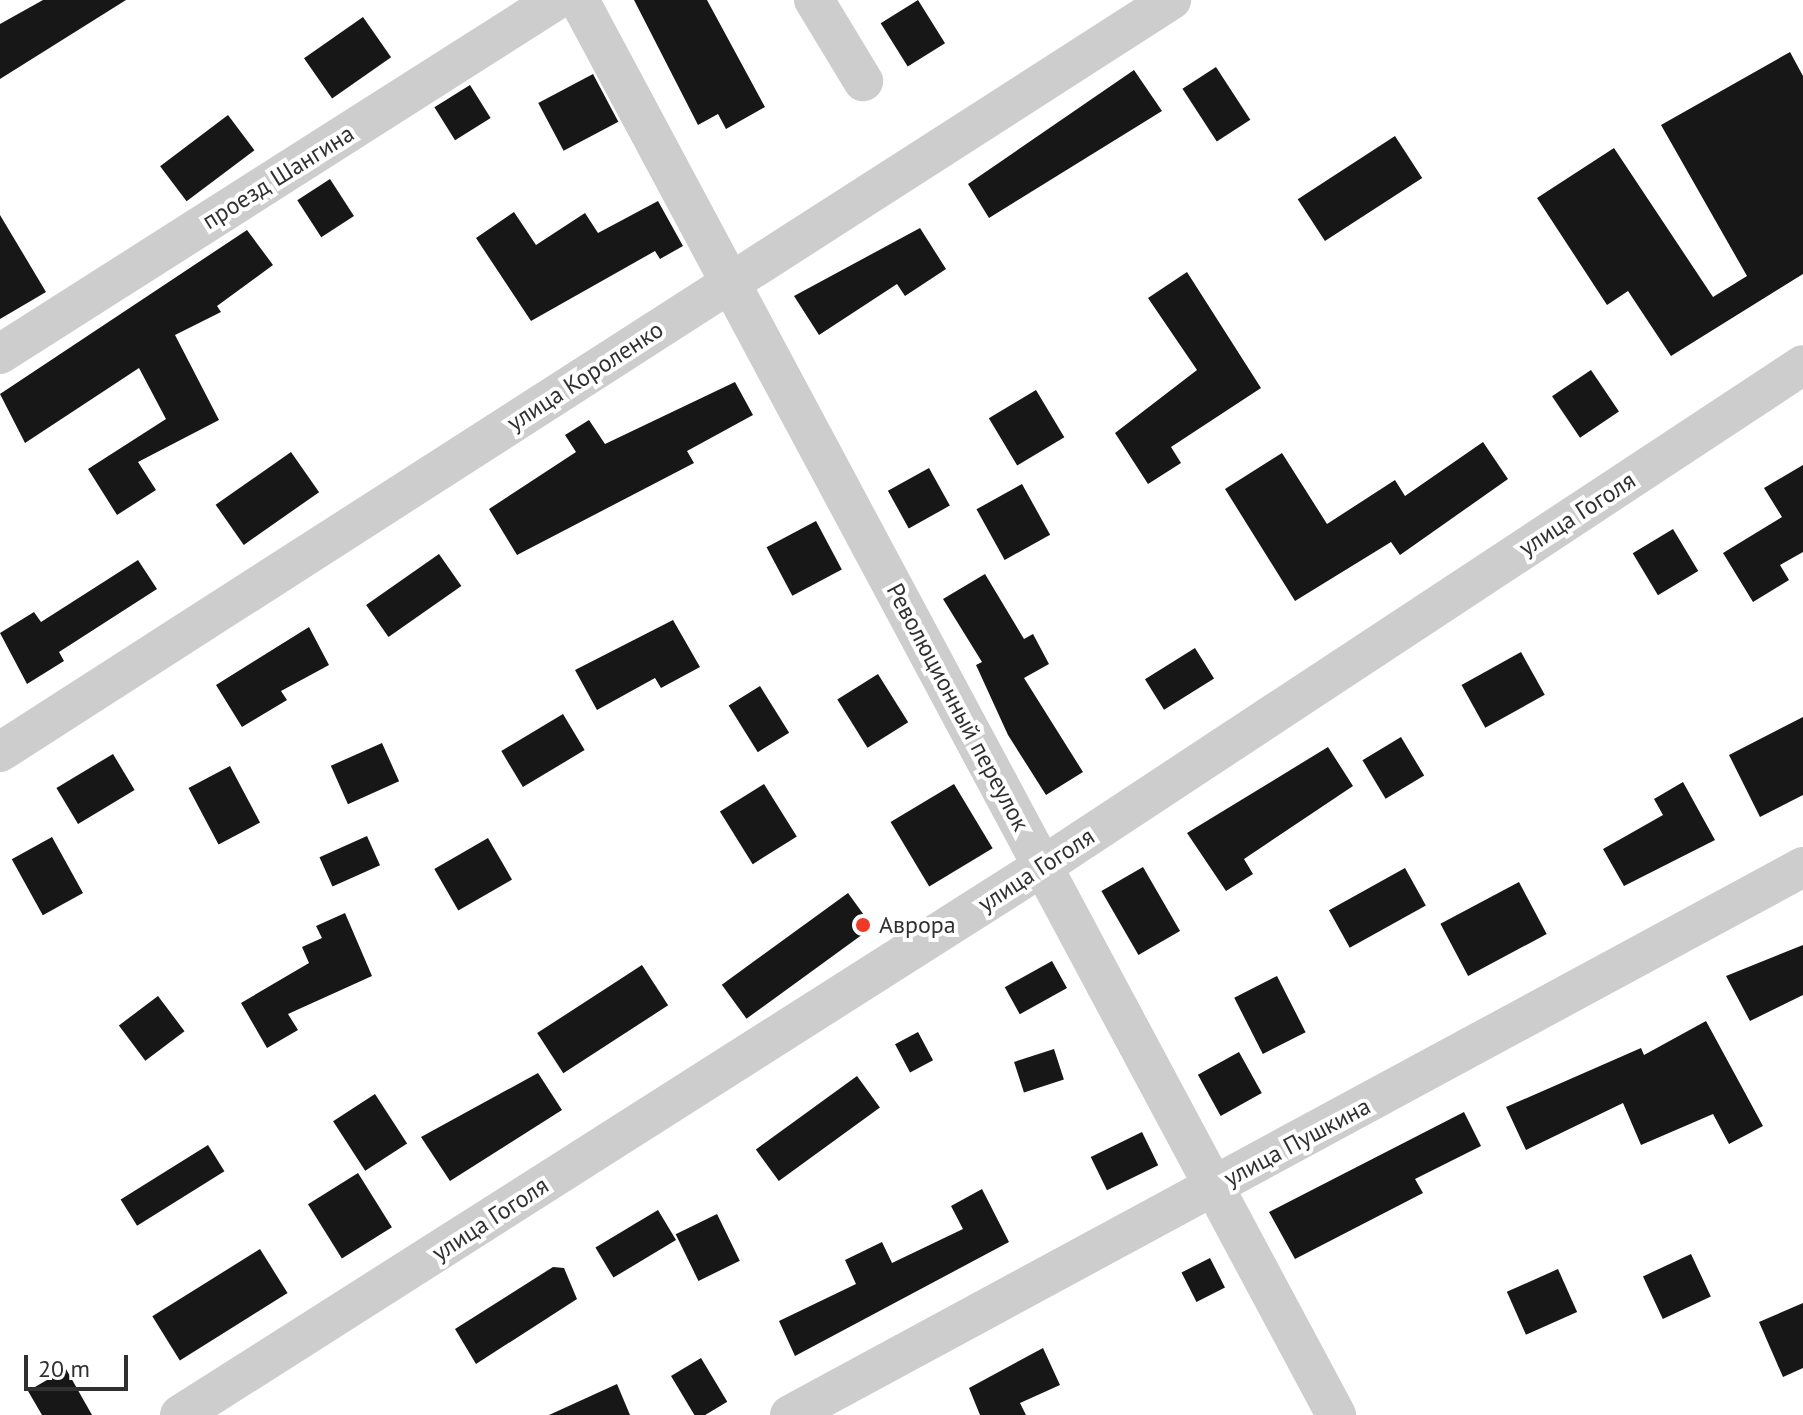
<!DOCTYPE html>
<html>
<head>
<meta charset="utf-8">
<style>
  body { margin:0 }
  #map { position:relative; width:1803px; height:1415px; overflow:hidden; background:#fff; font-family:"PT Sans",sans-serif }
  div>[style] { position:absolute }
  .building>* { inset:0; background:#171717; transform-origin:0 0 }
  .minor>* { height:40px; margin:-20px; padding:0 20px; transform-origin:20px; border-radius:20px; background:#cdcdcd }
  .dots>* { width:22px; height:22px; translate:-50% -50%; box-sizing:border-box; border:4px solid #fff; border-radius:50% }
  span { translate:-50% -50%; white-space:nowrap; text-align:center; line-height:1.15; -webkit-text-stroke:8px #fff; paint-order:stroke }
  .street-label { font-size:24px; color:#303030 }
  .poi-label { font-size:24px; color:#303030 }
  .left { translate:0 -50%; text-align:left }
  .scale { position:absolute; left:24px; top:1355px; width:104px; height:36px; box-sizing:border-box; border:4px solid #303030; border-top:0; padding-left:10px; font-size:24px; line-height:28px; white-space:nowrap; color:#303030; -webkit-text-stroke:6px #fff; paint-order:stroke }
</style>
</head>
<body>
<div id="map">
  <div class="building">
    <div style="clip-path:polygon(43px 0,126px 0,0 79px,0 24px)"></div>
    <div style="clip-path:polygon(634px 0,707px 0,765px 107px,726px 129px,718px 114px,698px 125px)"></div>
    <div style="left:918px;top:0;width:51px;height:44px;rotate:58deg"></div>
    <div style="left:363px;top:17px;width:49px;height:72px;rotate:55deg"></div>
    <div style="clip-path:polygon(1790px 52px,1803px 76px,1803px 274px,1671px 356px,1628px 291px,1607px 305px,1537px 198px,1614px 148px,1713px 297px,1747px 276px,1661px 125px)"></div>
    <div style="left:1216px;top:67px;width:63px;height:40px;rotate:57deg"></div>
    <div style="clip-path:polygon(1134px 70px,1162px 111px,989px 218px,968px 184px)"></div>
    <div style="left:593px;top:74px;width:54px;height:62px;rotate:62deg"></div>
    <div style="left:470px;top:85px;width:39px;height:42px;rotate:58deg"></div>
    <div style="left:228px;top:115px;width:44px;height:85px;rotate:53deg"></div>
    <div style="left:1395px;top:136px;width:50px;height:116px;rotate:57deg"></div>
    <div style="left:330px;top:179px;width:44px;height:39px;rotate:57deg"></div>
    <div style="clip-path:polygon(658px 201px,683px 246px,660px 259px,655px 251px,531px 321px,476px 238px,514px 212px,536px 245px,585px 213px,598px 233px)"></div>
    <div style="clip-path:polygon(0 215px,46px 292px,0 319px)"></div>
    <div style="clip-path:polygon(920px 228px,946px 269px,905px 296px,897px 284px,819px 335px,794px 296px)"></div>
    <div style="clip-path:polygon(247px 230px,273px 265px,217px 306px,221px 312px,175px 335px,219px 420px,138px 462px,156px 490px,117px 515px,88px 469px,166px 419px,139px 368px,25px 443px,0 394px)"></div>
    <div style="clip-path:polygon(1187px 272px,1261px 388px,1171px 447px,1181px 463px,1148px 484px,1115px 433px,1197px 370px,1148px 298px)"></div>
    <div style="left:1591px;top:370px;width:50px;height:47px;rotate:56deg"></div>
    <div style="clip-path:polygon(735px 382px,753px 415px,687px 451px,694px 463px,517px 555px,489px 509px,576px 452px,565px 435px,589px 420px,605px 444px)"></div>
    <div style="left:1036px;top:390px;width:55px;height:55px;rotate:59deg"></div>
    <div style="clip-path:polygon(1483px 442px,1508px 479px,1400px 555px,1391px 542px,1295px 601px,1225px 489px,1282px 453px,1327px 524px,1395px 480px,1405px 496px)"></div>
    <div style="left:291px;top:452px;width:49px;height:92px;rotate:55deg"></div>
    <div style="clip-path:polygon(1803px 465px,1803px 552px,1780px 565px,1789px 580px,1753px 602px,1723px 553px,1782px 517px,1764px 488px)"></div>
    <div style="left:929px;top:468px;width:43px;height:47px;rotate:61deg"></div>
    <div style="left:1022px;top:484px;width:58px;height:52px;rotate:61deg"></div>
    <div style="left:816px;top:521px;width:55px;height:56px;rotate:62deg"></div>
    <div style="left:1673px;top:529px;width:49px;height:47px;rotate:59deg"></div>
    <div style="left:439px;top:554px;width:39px;height:89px;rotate:55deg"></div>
    <div style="clip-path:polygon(138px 560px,157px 589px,59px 652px,64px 661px,27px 684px,0 633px,34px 612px,41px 622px)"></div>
    <div style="clip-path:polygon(985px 574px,1024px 639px,1033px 634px,1049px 664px,1024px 678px,1083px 772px,1046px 795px,1008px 735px,976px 665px,982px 662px,943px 599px)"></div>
    <div style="clip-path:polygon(673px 620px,700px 667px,661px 688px,655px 678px,597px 710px,575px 670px)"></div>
    <div style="clip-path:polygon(309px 627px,329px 665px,281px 691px,287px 700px,242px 727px,216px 685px)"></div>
    <div style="left:1195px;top:648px;width:36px;height:59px;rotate:58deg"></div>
    <div style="left:1521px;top:652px;width:49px;height:68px;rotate:61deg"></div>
    <div style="left:878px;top:674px;width:57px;height:48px;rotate:58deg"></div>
    <div style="left:760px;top:686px;width:55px;height:37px;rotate:58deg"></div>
    <div style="left:563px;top:714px;width:42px;height:72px;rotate:59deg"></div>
    <div style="clip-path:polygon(1803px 717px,1803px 795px,1760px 817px,1729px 755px)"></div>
    <div style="left:1401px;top:737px;width:45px;height:45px;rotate:59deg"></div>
    <div style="left:382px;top:743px;width:42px;height:56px;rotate:66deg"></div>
    <div style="clip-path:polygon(1328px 747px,1353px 786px,1244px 859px,1253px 874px,1226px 891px,1187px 833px)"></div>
    <div style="left:113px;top:754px;width:42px;height:66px;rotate:59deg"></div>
    <div style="left:230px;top:766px;width:64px;height:47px;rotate:62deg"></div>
    <div style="clip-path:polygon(1683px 782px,1715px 840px,1624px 886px,1603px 849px,1663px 815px,1654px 799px)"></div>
    <div style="left:764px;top:784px;width:62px;height:52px;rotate:58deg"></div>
    <div style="left:954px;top:784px;width:75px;height:74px;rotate:59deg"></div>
    <div style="left:367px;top:836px;width:32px;height:52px;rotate:66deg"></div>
    <div style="left:52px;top:837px;width:64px;height:46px;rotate:61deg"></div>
    <div style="left:488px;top:838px;width:48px;height:62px;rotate:60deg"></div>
    <div style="left:1143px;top:867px;width:74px;height:48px;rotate:60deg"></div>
    <div style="left:1405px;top:868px;width:43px;height:87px;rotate:61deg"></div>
    <div style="left:1519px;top:882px;width:59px;height:89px;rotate:62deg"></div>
    <div style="left:848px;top:893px;width:42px;height:156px;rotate:54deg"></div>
    <div style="clip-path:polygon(345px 913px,372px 976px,288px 1014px,298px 1030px,267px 1048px,241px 1003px,309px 963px,302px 947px,322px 938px,316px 926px)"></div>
    <div style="clip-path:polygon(1803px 945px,1803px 995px,1750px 1021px,1726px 976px)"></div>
    <div style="left:1052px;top:961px;width:31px;height:54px;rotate:61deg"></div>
    <div style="left:642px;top:965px;width:48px;height:125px;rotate:57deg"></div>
    <div style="left:1277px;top:976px;width:63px;height:48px;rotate:63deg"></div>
    <div style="left:158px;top:996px;width:44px;height:49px;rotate:53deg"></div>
    <div style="clip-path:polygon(1706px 1021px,1763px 1126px,1729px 1144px,1713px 1114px,1641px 1145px,1623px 1103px,1526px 1150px,1506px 1107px,1641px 1048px,1644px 1055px)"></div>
    <div style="left:918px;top:1032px;width:32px;height:26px;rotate:62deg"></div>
    <div style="left:1054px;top:1049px;width:32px;height:42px;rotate:72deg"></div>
    <div style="left:1239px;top:1052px;width:47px;height:47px;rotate:61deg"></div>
    <div style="clip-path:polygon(538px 1073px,562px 1110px,450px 1181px,421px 1137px)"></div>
    <div style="left:857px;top:1076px;width:39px;height:125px;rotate:54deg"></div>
    <div style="left:375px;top:1094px;width:59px;height:50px;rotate:57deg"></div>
    <div style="clip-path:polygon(1464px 1112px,1481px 1146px,1415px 1179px,1423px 1193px,1295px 1259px,1269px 1212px)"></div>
    <div style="left:1142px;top:1132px;width:37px;height:57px;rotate:64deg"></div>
    <div style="left:208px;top:1145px;width:31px;height:103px;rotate:58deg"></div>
    <div style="left:358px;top:1173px;width:64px;height:59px;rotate:58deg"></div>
    <div style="clip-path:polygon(982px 1189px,1009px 1242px,795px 1356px,779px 1321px,856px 1284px,845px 1260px,882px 1242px,892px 1263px,963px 1229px,951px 1206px)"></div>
    <div style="left:658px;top:1210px;width:35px;height:73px;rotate:59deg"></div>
    <div style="left:717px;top:1214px;width:52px;height:46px;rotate:64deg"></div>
    <div style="left:260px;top:1249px;width:52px;height:127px;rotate:58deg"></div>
    <div style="left:1691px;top:1254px;width:47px;height:53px;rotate:65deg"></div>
    <div style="left:1210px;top:1258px;width:33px;height:32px;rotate:63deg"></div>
    <div style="clip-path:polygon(553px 1267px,564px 1268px,577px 1299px,476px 1364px,455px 1329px)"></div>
    <div style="left:1558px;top:1269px;width:47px;height:56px;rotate:66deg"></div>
    <div style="clip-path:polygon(1803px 1303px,1803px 1368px,1783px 1377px,1759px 1322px)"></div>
    <div style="clip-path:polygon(1043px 1348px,1060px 1385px,1020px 1403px,1026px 1415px,980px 1415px,969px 1388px)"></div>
    <div style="left:701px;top:1358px;width:51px;height:35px;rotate:59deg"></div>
    <div style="clip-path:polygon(66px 1369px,92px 1415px,42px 1415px,28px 1391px)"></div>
    <div style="clip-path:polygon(617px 1384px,630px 1415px,549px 1415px)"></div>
  </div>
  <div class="minor">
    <div style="left:579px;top:0;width:1605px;rotate:61.85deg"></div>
    <div style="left:814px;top:0;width:95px;rotate:58.8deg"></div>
    <div style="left:0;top:354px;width:659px;rotate:-32.48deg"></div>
    <div style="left:0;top:752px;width:1392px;rotate:-32.71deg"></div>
    <div style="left:180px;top:1415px;width:1023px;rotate:-32.46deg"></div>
    <div style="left:1043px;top:866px;width:910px;rotate:-33.39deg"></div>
    <div style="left:790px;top:1415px;width:1152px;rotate:-28.41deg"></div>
  </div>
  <div class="dots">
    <div style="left:863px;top:925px;background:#ef3a2a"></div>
  </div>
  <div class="street-label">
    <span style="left:278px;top:177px;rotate:-32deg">проезд Шангина</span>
    <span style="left:585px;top:376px;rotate:-33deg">улица Короленко</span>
    <span style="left:1577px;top:514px;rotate:-33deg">улица Гоголя</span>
    <span style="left:958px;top:707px;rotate:62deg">Революционный переулок</span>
    <span style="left:1036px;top:870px;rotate:-33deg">улица Гоголя</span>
    <span style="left:1297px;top:1142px;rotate:-28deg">улица Пушкина</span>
    <span style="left:490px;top:1219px;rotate:-33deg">улица Гоголя</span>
  </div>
  <div class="poi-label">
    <span class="left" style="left:879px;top:925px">Аврора</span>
  </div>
  <div class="scale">20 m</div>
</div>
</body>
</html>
